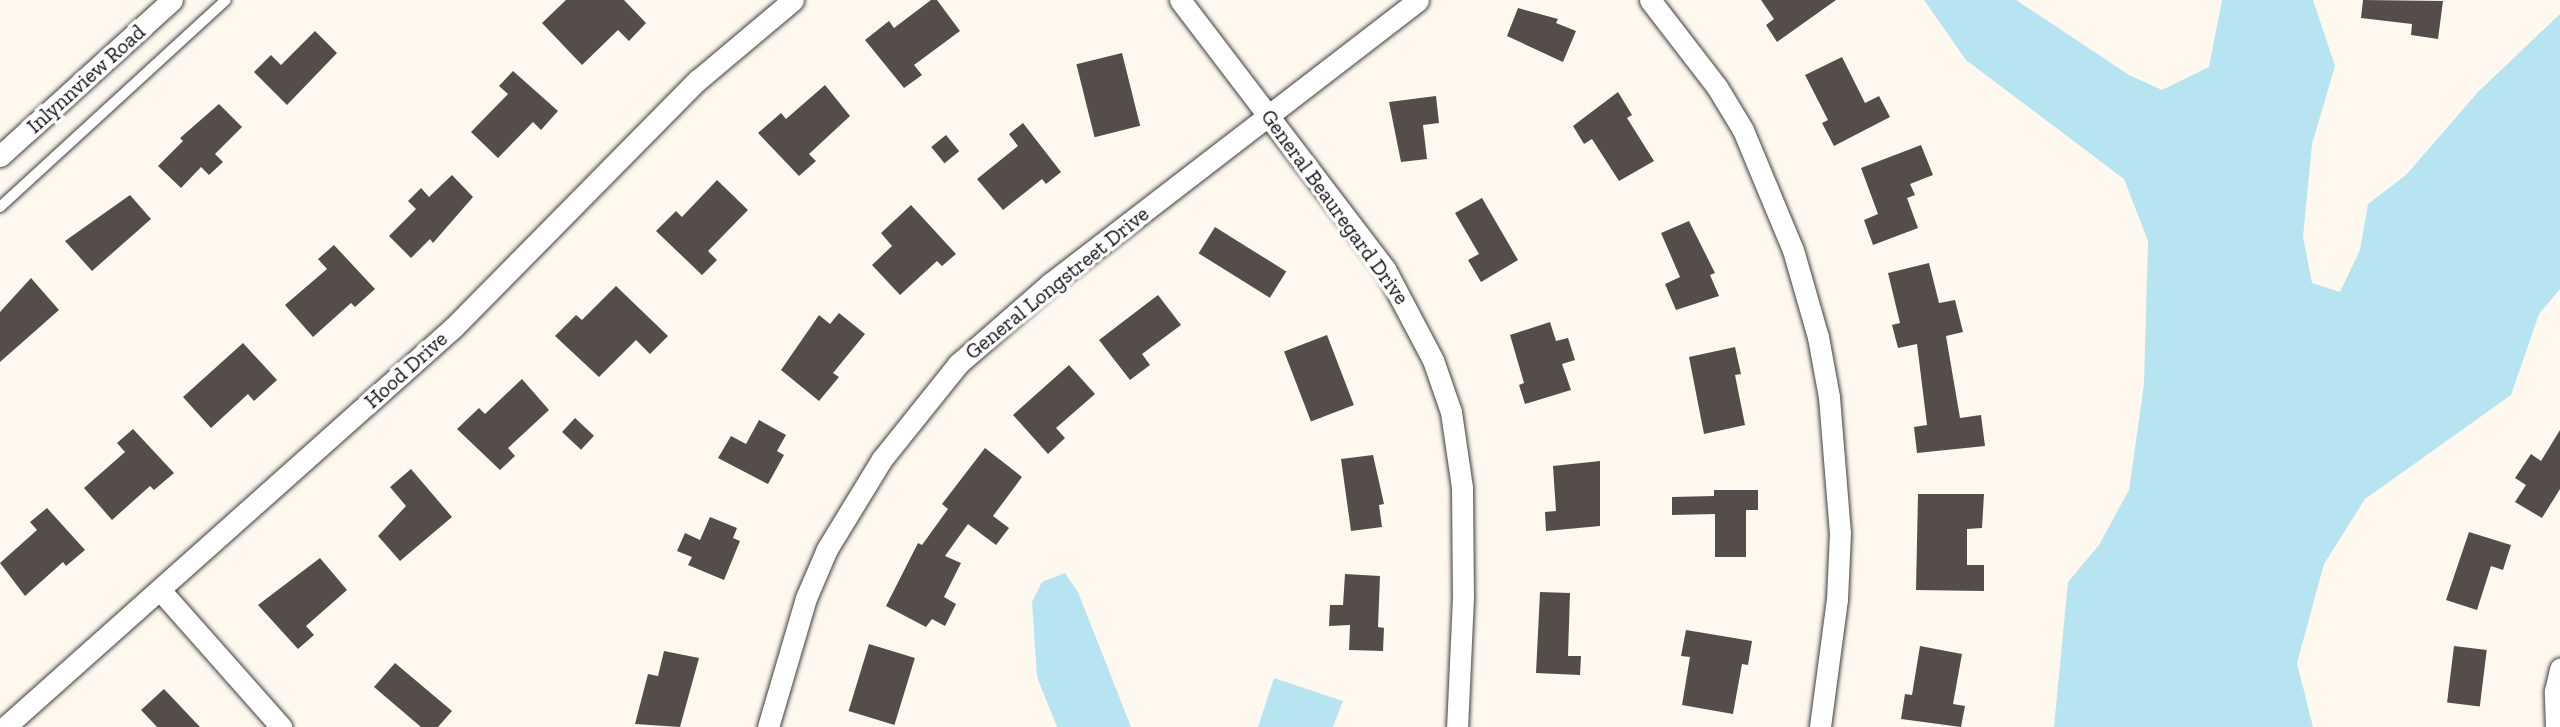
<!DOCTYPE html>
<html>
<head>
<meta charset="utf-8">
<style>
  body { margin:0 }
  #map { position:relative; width:2560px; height:727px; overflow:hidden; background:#fef8ee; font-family:"Zilla Slab",serif }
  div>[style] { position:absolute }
  .water>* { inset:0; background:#b7e4f1 }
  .building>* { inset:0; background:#554d4a; transform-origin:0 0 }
  .roads { filter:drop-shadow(0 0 2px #404040) drop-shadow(0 0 2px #404040) }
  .service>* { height:10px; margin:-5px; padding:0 5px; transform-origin:5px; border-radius:5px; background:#fff }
  .minor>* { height:21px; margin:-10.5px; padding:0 10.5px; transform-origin:10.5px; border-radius:10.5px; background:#fff }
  span { translate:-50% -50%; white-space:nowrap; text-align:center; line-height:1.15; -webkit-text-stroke:7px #fff; paint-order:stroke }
  .street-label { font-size:21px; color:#0d0d0d }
</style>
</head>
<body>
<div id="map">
  <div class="water">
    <div style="clip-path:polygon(1924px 0,2016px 0,2129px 75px,2162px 90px,2209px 67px,2222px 0,2313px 0,2335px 66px,2312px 144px,2303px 237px,2312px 283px,2340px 292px,2360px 250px,2368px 204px,2406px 175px,2478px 92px,2560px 14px,2560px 289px,2539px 314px,2511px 395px,2365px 499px,2324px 564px,2297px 663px,2313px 727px,2054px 727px,2068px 582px,2099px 545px,2129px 490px,2144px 384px,2148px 241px,2124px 179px,1966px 60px)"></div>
    <div style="clip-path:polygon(1065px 573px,1078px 592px,1131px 727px,1057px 727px,1037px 677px,1032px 602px,1042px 582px)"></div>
    <div style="clip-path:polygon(1274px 678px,1343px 701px,1333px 727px,1258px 727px)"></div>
  </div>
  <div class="building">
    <div style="clip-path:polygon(566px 0,624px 0,646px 23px,629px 41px,618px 30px,582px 65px,542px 23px)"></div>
    <div style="clip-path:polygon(931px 0,937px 0,960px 31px,914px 65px,922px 75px,904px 88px,865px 40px,889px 21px,894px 28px)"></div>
    <div style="clip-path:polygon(1761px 0,1836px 0,1777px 42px,1766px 25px,1774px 19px)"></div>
    <div style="clip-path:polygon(2363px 0,2443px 1px,2438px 39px,2411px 35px,2412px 24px,2361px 18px)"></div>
    <div style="clip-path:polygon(1518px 8px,1558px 19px,1556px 23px,1576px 31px,1563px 62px,1507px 36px)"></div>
    <div style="clip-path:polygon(315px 31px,337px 53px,287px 105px,254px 72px,271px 55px,281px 65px)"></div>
    <div style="left:1122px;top:53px;width:75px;height:47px;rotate:76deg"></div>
    <div style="clip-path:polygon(1842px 57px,1865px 103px,1879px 96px,1890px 117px,1834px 146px,1822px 123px,1828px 120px,1805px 75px)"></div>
    <div style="clip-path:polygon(513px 71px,558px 111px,541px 130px,533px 122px,498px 158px,471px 132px,508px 94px,499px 86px)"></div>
    <div style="clip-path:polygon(825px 85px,850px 116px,809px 154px,816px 161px,799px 176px,758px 133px,781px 113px,786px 119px)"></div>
    <div style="clip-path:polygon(1618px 92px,1632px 115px,1627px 118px,1654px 161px,1619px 181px,1592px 139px,1584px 144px,1573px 126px)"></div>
    <div style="clip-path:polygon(1436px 96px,1439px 123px,1423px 125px,1427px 159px,1401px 162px,1389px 102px)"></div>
    <div style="clip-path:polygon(219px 104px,242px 127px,215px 154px,223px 162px,209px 175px,201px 167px,181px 188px,158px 166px,183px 141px,180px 138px)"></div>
    <div style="clip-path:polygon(1023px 123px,1061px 172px,1046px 184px,1042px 179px,1003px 210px,977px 179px,1018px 146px,1009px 134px)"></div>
    <div style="left:946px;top:135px;width:21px;height:19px;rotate:51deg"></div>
    <div style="clip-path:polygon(1921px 145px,1933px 175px,1910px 184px,1915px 195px,1907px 198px,1918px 228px,1873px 245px,1864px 220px,1878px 214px,1861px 168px)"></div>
    <div style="clip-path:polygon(452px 175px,473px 197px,433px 243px,430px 239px,411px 258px,389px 236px,416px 209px,408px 201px,421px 188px,429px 197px)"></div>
    <div style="clip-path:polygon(717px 180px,748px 210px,708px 251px,717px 260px,702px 275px,656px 231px,676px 211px,682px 217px)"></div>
    <div style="clip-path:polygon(130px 195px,151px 219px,92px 271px,65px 241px)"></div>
    <div style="clip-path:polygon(1482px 198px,1518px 260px,1481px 282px,1468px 260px,1479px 254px,1455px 213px)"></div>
    <div style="clip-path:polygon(911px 205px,956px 254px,942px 266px,937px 261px,900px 295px,872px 265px,892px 246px,881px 233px)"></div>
    <div style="clip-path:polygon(1689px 221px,1715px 273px,1710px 275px,1719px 296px,1676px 310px,1665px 284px,1680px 277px,1661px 233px)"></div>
    <div style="left:1215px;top:227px;width:84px;height:31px;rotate:32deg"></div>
    <div style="clip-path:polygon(334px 245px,375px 289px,355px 307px,351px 303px,313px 337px,285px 305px,327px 269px,318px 259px)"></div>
    <div style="clip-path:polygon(1929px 263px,1939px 303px,1955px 300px,1963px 332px,1946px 336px,1960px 418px,1981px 415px,1985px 446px,1917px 453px,1914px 427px,1927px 425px,1917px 344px,1898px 348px,1892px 325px,1900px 323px,1888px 273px)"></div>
    <div style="clip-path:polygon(31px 278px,59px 310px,0 362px,0 312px)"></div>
    <div style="clip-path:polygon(616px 286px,668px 336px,650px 354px,636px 340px,599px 377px,555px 336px,576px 315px,582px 320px)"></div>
    <div style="clip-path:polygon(1158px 295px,1181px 325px,1142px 354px,1150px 365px,1130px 380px,1099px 340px)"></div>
    <div style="clip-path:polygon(839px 313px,865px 334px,833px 373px,839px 377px,819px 401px,781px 370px,819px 315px,830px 324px)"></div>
    <div style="clip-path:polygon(1550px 322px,1556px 341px,1568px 338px,1575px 360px,1562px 364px,1571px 390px,1525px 404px,1519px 385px,1524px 383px,1510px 335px)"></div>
    <div style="left:1327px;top:335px;width:75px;height:46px;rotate:69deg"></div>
    <div style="clip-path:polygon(243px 343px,277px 380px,254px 401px,248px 394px,211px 428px,183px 397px)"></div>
    <div style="clip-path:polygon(1735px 347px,1741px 374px,1735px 375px,1745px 425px,1704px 434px,1689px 357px)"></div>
    <div style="clip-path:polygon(1069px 365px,1095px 394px,1056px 428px,1065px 438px,1048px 454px,1013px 415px)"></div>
    <div style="clip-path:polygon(522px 379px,549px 410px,508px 448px,515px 456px,500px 470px,457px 429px,479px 408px,485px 414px)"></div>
    <div style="left:575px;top:418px;width:26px;height:19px;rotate:43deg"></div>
    <div style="clip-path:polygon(759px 420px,786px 435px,777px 451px,784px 455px,768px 484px,718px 458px,731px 436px,746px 444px)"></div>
    <div style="clip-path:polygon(133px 429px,174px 473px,154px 490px,150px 486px,112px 520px,84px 488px,125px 452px,117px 443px)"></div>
    <div style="clip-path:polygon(2560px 430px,2560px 489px,2542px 518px,2515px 502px,2526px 485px,2515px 478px,2531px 454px,2541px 461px)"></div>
    <div style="clip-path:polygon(985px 448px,1022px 477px,993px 516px,1009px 528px,996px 545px,968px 524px,945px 556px,961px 563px,944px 597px,956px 604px,945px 626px,932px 619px,926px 627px,886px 606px,918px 543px,922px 545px,948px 509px,942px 504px)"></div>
    <div style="clip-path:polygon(1373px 455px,1384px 504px,1379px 505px,1382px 527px,1351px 531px,1341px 459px)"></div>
    <div style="clip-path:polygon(1600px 461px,1600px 526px,1546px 531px,1545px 512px,1556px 511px,1553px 466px)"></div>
    <div style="clip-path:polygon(411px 469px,452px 517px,400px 561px,378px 536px,406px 506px,390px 487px)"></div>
    <div style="clip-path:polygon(1714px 490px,1758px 490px,1758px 510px,1746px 510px,1746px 557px,1715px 557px,1715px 514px,1672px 515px,1672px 497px,1714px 496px)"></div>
    <div style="clip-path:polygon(1918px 494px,1984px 494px,1982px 528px,1967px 529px,1967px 565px,1984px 565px,1984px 591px,1916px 590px)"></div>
    <div style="clip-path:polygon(47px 508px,85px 550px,66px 566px,63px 562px,25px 596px,0 563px,37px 530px,30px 522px)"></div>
    <div style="clip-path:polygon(710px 517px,737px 528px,733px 538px,740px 541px,724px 580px,688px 565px,692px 557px,677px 551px,685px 533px,700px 540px)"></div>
    <div style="clip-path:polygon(2469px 532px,2511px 545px,2503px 570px,2491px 566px,2477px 610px,2446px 600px)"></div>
    <div style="clip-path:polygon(320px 558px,347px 590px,306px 626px,314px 635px,298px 649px,258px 605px)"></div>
    <div style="clip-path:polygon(1345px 574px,1380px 576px,1378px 627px,1384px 628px,1383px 651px,1349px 650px,1350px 625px,1329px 626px,1330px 605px,1343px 605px)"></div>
    <div style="clip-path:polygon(1540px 592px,1570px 593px,1568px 656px,1581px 656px,1580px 675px,1536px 673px)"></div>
    <div style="clip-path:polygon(1686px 630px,1752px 641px,1748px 665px,1742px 664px,1733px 714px,1682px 705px,1690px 657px,1681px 656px)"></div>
    <div style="left:869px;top:644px;width:48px;height:70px;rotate:17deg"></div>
    <div style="clip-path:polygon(1920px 646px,1962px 654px,1953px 704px,1965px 706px,1961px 727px,1901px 719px,1905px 694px,1912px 695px)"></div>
    <div style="left:2454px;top:646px;width:33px;height:57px;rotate:7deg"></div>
    <div style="clip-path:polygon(664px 651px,699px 658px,680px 727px,635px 724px,648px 674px,658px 676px)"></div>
    <div style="clip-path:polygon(395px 663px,452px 711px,438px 727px,421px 727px,374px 687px)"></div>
    <div style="clip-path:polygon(164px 689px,200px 727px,157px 727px,141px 710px)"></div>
  </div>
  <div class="roads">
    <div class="service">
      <div style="left:0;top:207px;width:306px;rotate:-42.5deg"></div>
    </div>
    <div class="minor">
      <div style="left:1180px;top:0;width:338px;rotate:52.7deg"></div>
      <div style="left:1385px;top:269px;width:103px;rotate:62.2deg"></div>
      <div style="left:1433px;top:360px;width:55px;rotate:70.9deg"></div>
      <div style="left:1451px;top:412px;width:76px;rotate:81.7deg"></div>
      <div style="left:1462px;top:487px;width:110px;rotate:89.5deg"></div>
      <div style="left:1463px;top:597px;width:130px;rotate:92.6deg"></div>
      <div style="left:1650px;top:0;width:110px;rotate:52.4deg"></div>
      <div style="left:1717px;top:87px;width:50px;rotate:58.8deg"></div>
      <div style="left:1743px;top:130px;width:130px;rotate:67.4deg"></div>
      <div style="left:1793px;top:250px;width:91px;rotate:74deg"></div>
      <div style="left:1818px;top:337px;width:61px;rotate:79.6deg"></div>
      <div style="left:1829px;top:397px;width:136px;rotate:85.4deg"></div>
      <div style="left:1840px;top:533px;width:66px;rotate:92.6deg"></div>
      <div style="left:1837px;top:599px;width:129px;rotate:97.6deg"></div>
      <div style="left:0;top:156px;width:232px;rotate:-42.2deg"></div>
      <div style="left:160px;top:590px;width:183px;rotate:48.5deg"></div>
      <div style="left:5px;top:727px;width:601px;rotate:-41.7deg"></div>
      <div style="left:454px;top:327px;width:347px;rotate:-45.4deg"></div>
      <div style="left:698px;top:80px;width:124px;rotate:-40.1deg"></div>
      <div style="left:768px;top:727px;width:134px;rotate:-73.6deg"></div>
      <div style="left:806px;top:598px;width:53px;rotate:-66.8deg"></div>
      <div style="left:827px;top:549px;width:105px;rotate:-58.6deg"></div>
      <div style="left:882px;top:459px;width:122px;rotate:-51.3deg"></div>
      <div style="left:958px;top:364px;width:123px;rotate:-41.1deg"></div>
      <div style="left:1051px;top:283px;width:463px;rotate:-37.6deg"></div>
      <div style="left:2556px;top:727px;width:36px;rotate:-92deg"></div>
      <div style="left:2555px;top:691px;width:23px;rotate:-77deg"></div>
    </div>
  </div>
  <div class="street-label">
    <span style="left:86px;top:79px;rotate:-42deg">Inlynnview Road</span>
    <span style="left:1335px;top:207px;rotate:54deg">General Beauregard Drive</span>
    <span style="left:1057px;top:283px;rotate:-39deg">General Longstreet Drive</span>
    <span style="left:406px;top:370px;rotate:-42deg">Hood Drive</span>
  </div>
</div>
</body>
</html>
